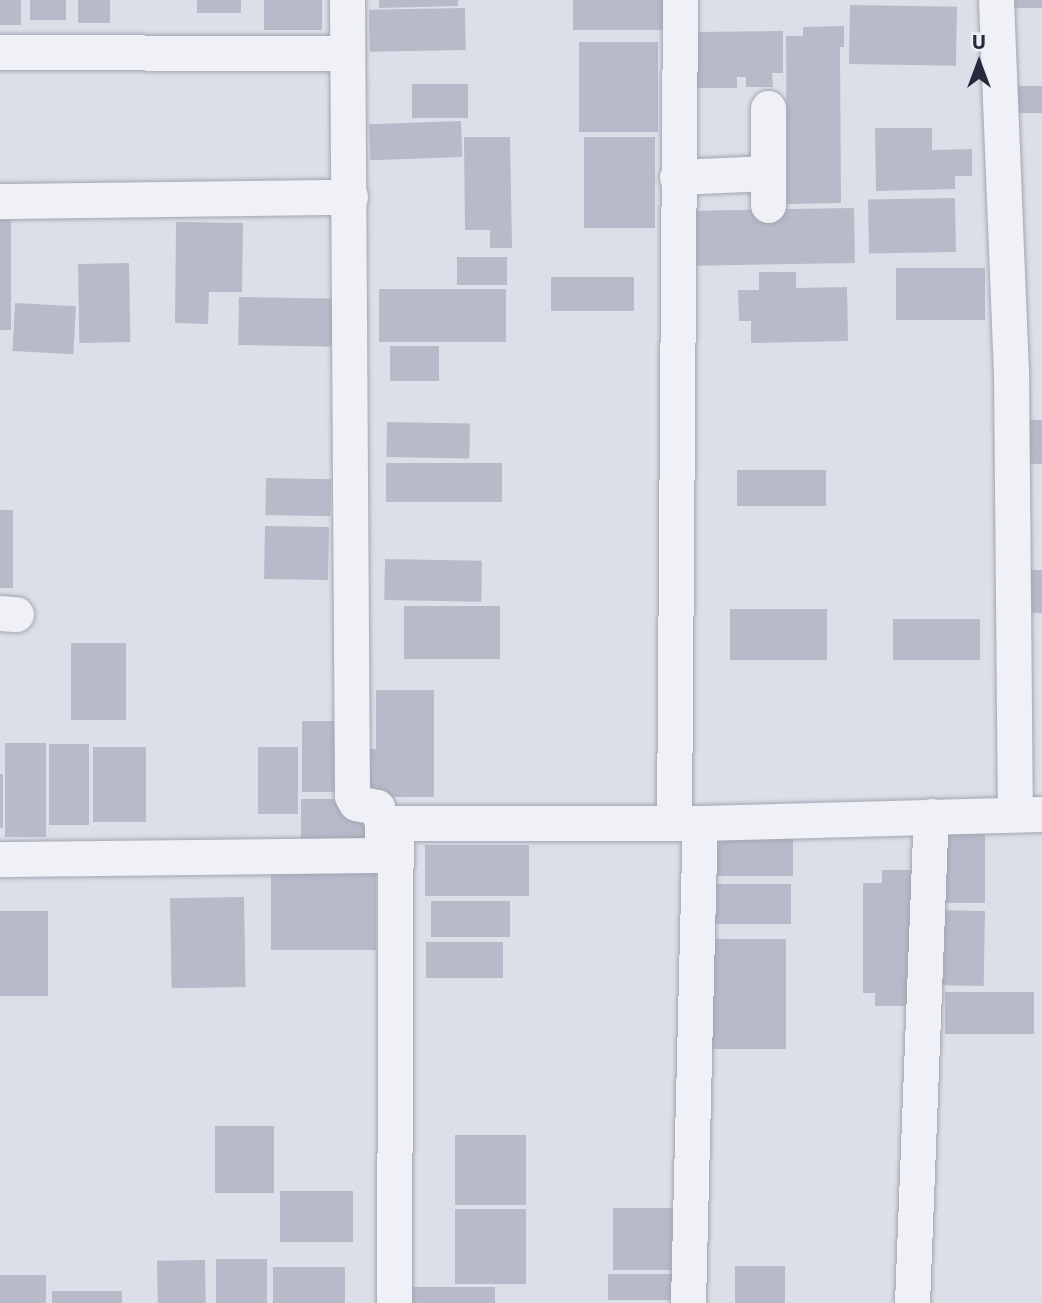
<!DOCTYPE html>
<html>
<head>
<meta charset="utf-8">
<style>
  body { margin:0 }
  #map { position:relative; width:1042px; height:1303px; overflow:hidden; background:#dddfe8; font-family:Commissioner,sans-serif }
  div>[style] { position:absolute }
  .building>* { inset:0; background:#b7bac8; transform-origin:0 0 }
  .roads { filter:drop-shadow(0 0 2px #a2a5b2) drop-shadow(0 0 2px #a2a5b2) }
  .minor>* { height:35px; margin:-17.5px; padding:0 17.5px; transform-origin:17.5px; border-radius:17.5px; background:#f0f1f6 }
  span { translate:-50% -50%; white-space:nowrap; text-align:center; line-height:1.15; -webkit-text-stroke:5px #edeff6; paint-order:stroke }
  .north { position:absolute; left:944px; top:28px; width:70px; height:70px; -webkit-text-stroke:5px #edeff6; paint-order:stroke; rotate:0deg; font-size:19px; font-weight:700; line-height:28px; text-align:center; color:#262a3f }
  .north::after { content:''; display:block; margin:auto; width:24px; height:32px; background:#262a3f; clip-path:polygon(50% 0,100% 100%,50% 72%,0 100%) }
</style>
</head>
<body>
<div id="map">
  <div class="building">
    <div style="left:0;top:0;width:21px;height:25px"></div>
    <div style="left:30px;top:0;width:36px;height:20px"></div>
    <div style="left:78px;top:0;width:32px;height:23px"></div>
    <div style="left:197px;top:0;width:44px;height:13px"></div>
    <div style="left:264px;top:0;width:58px;height:30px"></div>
    <div style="clip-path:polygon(379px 0,458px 0,458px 6px,379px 8px)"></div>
    <div style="left:573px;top:0;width:95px;height:30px"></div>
    <div style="left:1000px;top:0;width:42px;height:8px"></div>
    <div style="left:850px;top:5px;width:107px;height:59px;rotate:1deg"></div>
    <div style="left:465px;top:8px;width:42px;height:96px;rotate:89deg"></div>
    <div style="clip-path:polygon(844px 26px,844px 47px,840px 47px,841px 203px,787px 204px,786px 36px,803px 36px,803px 27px)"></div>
    <div style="clip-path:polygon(783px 31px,783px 73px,772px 73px,773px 87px,746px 87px,746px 77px,737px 77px,737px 88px,693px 88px,693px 32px)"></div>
    <div style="left:579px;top:42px;width:79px;height:90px"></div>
    <div style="left:468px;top:84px;width:34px;height:56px;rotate:90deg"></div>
    <div style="left:1005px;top:86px;width:37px;height:27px"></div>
    <div style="left:461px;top:121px;width:36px;height:92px;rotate:88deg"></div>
    <div style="clip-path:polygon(875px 128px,932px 128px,932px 150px,972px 149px,972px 176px,955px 176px,955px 189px,876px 191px)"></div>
    <div style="clip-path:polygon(464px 137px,510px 137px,512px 248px,490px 248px,490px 230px,465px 230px)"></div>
    <div style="left:584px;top:137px;width:71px;height:91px"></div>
    <div style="left:955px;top:198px;width:54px;height:87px;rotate:89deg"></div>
    <div style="left:854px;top:208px;width:55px;height:167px;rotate:89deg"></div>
    <div style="left:0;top:220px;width:11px;height:110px"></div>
    <div style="clip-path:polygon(176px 222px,243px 223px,242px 292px,209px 292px,208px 324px,175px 323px)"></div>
    <div style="left:507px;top:257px;width:28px;height:50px;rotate:90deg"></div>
    <div style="left:129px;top:263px;width:79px;height:51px;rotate:89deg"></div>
    <div style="left:985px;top:268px;width:52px;height:89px;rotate:90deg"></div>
    <div style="clip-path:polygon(759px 272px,796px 272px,796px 288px,847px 287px,848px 341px,751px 343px,751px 321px,739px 321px,738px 290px,759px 290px)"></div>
    <div style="left:634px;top:277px;width:34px;height:83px;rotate:90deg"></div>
    <div style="left:506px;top:289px;width:53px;height:127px;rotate:90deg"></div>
    <div style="left:239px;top:297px;width:101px;height:48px;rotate:1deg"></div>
    <div style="left:15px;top:303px;width:61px;height:48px;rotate:3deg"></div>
    <div style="left:390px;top:346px;width:49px;height:35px"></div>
    <div style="left:1025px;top:420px;width:17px;height:44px"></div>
    <div style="left:387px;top:422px;width:83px;height:35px;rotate:1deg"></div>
    <div style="left:386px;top:463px;width:116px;height:39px"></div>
    <div style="left:737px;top:470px;width:89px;height:36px"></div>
    <div style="left:266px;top:478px;width:65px;height:37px;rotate:1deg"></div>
    <div style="left:0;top:510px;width:13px;height:78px"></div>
    <div style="left:265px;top:526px;width:64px;height:53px;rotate:1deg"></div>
    <div style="left:385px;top:559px;width:97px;height:41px;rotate:1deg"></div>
    <div style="left:1029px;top:570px;width:13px;height:43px"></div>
    <div style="left:404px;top:606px;width:96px;height:53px"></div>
    <div style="left:730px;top:609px;width:97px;height:51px"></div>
    <div style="left:893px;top:619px;width:87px;height:41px"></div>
    <div style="left:71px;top:643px;width:55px;height:77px"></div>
    <div style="clip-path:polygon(376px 690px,434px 690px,434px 797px,376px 797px,376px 788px,366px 788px,366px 749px,376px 749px)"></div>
    <div style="left:302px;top:721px;width:35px;height:71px"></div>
    <div style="left:5px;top:743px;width:41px;height:94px"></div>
    <div style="left:49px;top:744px;width:40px;height:81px"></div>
    <div style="left:93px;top:747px;width:53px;height:75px"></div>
    <div style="left:258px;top:747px;width:40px;height:67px"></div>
    <div style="left:0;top:774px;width:3px;height:54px"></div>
    <div style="clip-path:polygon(301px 799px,348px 799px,377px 827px,377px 844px,301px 845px)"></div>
    <div style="left:793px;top:831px;width:45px;height:80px;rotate:90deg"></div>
    <div style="left:945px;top:834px;width:40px;height:69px"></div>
    <div style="left:425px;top:845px;width:104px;height:51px"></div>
    <div style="left:376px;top:869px;width:81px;height:105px;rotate:90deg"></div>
    <div style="clip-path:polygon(882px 870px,920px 870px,920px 1006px,875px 1006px,875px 993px,863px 993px,863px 883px,882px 883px)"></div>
    <div style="left:707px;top:884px;width:84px;height:40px"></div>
    <div style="left:244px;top:897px;width:90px;height:74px;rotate:89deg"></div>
    <div style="left:431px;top:901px;width:79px;height:36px"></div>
    <div style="left:932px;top:910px;width:53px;height:75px;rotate:1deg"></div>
    <div style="left:0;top:911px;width:48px;height:85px"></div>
    <div style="left:710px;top:939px;width:76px;height:110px"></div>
    <div style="left:426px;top:942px;width:77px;height:36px"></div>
    <div style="left:945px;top:992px;width:89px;height:42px"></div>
    <div style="left:215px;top:1126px;width:59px;height:67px"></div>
    <div style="left:455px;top:1135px;width:71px;height:70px"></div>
    <div style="left:280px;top:1191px;width:73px;height:51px"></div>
    <div style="left:613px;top:1208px;width:69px;height:62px"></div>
    <div style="left:455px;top:1209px;width:71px;height:75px"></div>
    <div style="left:216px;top:1259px;width:51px;height:44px"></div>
    <div style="left:205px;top:1260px;width:43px;height:48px;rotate:89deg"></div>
    <div style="left:735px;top:1266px;width:50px;height:37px"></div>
    <div style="left:273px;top:1267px;width:72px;height:36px"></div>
    <div style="left:608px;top:1274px;width:73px;height:26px"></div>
    <div style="left:0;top:1275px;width:46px;height:28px"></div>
    <div style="left:403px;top:1287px;width:92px;height:16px"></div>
    <div style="left:122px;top:1291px;width:12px;height:70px;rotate:90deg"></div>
  </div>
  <div class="roads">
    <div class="minor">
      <div style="left:347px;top:0;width:796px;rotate:89.64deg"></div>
      <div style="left:352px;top:796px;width:8px;rotate:60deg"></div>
      <div style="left:356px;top:803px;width:21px;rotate:11deg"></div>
      <div style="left:377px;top:807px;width:17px;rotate:73deg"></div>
      <div style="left:996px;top:0;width:370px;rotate:87.7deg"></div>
      <div style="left:1011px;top:370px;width:444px;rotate:89.5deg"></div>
      <div style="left:0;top:52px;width:347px;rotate:0.2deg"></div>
      <div style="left:768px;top:108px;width:97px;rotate:90deg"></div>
      <div style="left:677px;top:177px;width:91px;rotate:-2.5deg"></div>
      <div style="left:0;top:201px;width:350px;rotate:-0.7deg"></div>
      <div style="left:0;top:613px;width:16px;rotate:4deg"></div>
      <div style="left:674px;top:823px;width:823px;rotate:-89.58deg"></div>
      <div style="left:0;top:859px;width:382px;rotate:-0.6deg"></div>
      <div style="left:382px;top:855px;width:32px;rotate:-90deg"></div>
      <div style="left:382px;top:823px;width:318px"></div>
      <div style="left:700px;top:823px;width:342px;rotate:-1.5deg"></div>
      <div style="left:394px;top:1303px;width:476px;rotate:-89.8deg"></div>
      <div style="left:688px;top:1303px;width:480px;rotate:-88.6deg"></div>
      <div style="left:912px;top:1303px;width:487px;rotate:-87.8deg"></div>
    </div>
  </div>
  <div class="north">U</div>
</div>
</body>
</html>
